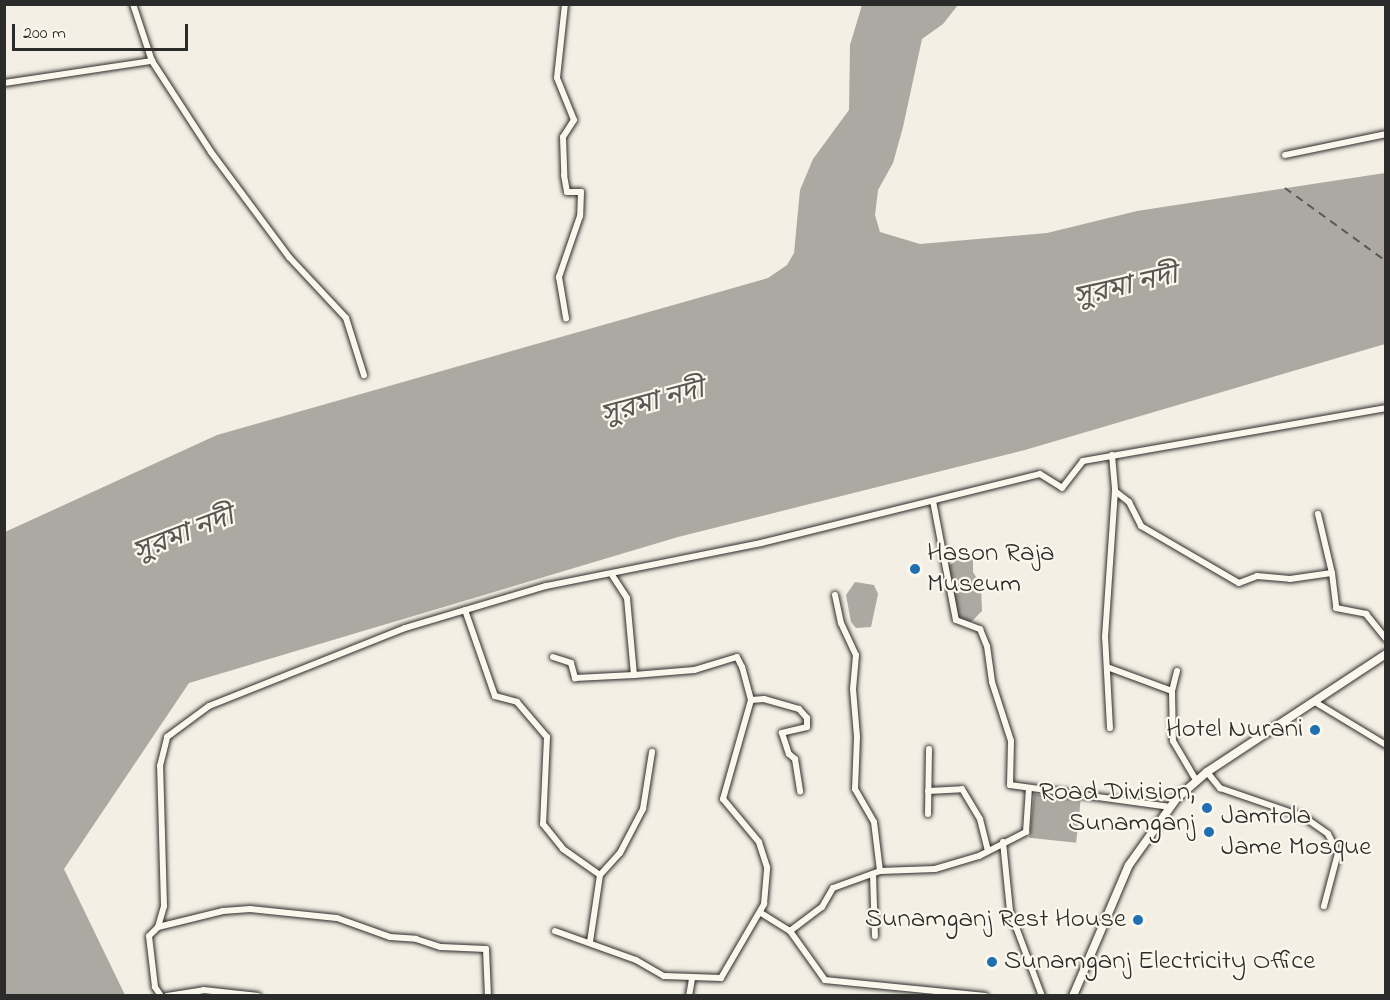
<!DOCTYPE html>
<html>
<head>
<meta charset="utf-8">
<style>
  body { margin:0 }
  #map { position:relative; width:1390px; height:1000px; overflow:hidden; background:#f3efe4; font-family:"Indie Flower","Noto Sans Bengali",sans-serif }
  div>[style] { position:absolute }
  .water>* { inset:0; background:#aca9a2; transform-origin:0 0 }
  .ferry>* { height:1.5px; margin-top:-0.75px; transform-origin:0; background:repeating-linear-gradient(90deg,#585755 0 8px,transparent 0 14px) }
  .roads { filter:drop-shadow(0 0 2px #2b2b2b) drop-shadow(0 0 2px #2b2b2b) }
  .minor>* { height:6px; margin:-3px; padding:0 3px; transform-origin:3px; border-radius:3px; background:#fbf7ec }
  .major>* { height:8px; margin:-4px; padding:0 4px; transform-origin:4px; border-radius:4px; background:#fbf7ec }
  .dots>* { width:16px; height:16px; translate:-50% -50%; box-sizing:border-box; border:3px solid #fbf7ec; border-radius:50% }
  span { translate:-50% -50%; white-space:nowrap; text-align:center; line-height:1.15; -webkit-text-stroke:4.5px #fbf7ec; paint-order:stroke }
  .poi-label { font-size:27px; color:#2b2b2b }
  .left { translate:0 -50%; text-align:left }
  .right { translate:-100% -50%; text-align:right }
  .water-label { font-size:28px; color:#585755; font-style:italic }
  .frame { position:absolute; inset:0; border:6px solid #2b2b2b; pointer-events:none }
  .scale { position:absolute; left:12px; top:24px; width:176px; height:27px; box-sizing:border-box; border:3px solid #2b2b2b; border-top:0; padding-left:8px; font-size:18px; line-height:21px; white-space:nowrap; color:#2b2b2b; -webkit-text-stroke:4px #fbf7ec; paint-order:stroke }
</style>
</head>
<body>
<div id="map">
  <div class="water">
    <div style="clip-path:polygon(862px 5px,958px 5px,943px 24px,922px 39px,903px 127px,893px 163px,878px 190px,875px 215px,880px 232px,920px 244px,1047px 233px,1137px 211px,1385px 173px,1385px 344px,1025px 450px,678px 537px,189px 683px,64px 869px,125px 995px,5px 995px,5px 532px,217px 435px,768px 278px,787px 265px,794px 253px,800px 190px,813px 159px,849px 110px,850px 45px)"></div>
    <div style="clip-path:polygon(956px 555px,973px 559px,973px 572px,981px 585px,982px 611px,970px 623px,956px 618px,947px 566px,955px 562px)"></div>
    <div style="clip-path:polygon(855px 582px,874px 585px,878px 594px,871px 627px,856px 628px,851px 622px,846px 595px)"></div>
    <div style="left:1034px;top:794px;width:47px;height:44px;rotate:6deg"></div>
  </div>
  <div class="ferry">
    <div style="left:1285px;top:188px;width:125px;rotate:35.9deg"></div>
  </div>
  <div class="roads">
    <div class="minor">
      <div style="left:133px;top:4px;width:60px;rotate:71.6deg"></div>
      <div style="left:152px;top:61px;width:108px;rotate:57deg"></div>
      <div style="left:211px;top:152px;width:131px;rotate:53.4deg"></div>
      <div style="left:289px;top:257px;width:83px;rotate:46.9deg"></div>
      <div style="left:346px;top:318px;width:60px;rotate:72.5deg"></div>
      <div style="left:565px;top:4px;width:74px;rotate:96.2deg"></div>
      <div style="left:557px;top:78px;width:45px;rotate:68deg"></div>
      <div style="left:574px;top:120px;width:20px;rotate:123deg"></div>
      <div style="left:563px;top:137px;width:38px;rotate:88deg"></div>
      <div style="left:564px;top:175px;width:17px;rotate:80deg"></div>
      <div style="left:567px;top:192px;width:14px"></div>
      <div style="left:581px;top:192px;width:24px;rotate:92deg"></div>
      <div style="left:580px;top:216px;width:65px;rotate:109deg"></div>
      <div style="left:559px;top:277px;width:42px;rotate:80.3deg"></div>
      <div style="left:4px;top:83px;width:150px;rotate:-8.5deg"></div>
      <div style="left:1285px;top:155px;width:103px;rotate:-11.7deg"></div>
      <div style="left:1112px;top:455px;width:36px;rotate:85deg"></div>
      <div style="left:1115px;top:491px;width:18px;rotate:38deg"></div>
      <div style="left:1129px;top:502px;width:27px;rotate:63deg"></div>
      <div style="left:1141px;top:526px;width:113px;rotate:30.2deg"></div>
      <div style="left:1239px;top:583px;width:19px;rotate:-21deg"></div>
      <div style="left:1257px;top:576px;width:33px;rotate:5deg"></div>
      <div style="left:1290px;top:579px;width:42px;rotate:-8.1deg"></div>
      <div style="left:1332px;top:573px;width:35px;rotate:83deg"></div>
      <div style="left:1336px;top:608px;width:31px;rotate:11deg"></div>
      <div style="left:1366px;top:614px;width:32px;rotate:51deg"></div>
      <div style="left:933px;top:501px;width:121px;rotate:79.1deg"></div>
      <div style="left:956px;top:620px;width:26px;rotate:21deg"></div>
      <div style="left:980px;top:629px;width:18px;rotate:68deg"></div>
      <div style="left:987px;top:646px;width:36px;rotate:82deg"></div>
      <div style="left:992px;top:682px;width:62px;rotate:72.1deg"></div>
      <div style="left:1011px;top:741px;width:44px;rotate:91.3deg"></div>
      <div style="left:1010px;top:785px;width:162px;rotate:7.8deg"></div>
      <div style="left:1318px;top:514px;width:61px;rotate:76.7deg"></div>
      <div style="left:835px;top:595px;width:29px;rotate:78deg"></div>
      <div style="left:841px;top:623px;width:35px;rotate:65deg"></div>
      <div style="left:856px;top:655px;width:34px;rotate:95deg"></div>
      <div style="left:853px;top:689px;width:48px;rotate:85.2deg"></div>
      <div style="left:857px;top:737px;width:52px;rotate:92.2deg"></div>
      <div style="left:855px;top:789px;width:38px;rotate:60deg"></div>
      <div style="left:874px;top:822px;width:49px;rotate:83deg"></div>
      <div style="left:465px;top:610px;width:91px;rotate:70.8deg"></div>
      <div style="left:495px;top:696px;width:23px;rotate:15deg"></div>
      <div style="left:517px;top:702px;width:46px;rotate:49.4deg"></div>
      <div style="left:547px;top:737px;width:87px;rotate:92.6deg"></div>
      <div style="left:543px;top:824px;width:32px;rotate:51deg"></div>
      <div style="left:563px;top:849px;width:45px;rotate:35.1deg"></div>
      <div style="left:553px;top:657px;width:19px;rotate:18deg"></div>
      <div style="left:571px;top:663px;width:16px;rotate:75deg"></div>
      <div style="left:575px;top:678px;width:59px;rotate:-2.9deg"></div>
      <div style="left:634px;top:675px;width:77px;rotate:-95.2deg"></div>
      <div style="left:627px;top:598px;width:27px;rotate:-123deg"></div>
      <div style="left:1107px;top:667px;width:69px;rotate:20.3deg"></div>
      <div style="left:1177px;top:671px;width:21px;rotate:104deg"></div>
      <div style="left:1172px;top:691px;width:50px;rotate:88.9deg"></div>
      <div style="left:1173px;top:741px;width:45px;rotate:59.5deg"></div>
      <div style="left:751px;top:700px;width:13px;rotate:-4deg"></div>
      <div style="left:764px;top:699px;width:36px;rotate:16deg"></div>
      <div style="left:799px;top:709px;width:12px;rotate:48deg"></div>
      <div style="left:807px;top:718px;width:9px;rotate:90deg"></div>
      <div style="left:807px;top:727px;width:26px;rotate:167deg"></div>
      <div style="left:782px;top:733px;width:22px;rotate:72deg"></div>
      <div style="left:789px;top:754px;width:8px;rotate:40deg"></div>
      <div style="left:795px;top:759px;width:33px;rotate:81deg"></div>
      <div style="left:1315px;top:702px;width:83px;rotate:31.2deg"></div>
      <div style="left:1110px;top:728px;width:91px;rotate:-93.1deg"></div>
      <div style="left:1105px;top:637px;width:146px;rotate:-86.1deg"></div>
      <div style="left:1207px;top:772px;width:21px;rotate:51deg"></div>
      <div style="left:1220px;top:788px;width:89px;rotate:19deg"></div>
      <div style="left:1304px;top:817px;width:29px;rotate:35deg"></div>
      <div style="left:1328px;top:834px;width:21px;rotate:62deg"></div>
      <div style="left:1338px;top:853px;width:55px;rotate:104.8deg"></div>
      <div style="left:928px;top:791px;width:34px;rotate:-3deg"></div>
      <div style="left:962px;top:789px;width:35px;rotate:59deg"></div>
      <div style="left:980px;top:819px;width:32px;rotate:76deg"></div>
      <div style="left:928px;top:814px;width:65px;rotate:-89.1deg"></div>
      <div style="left:1003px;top:842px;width:69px;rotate:84.2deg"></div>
      <div style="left:1010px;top:911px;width:91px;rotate:69.4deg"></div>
      <div style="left:873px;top:874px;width:62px;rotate:88.2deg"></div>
      <div style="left:761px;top:913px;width:34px;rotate:32deg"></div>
      <div style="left:790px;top:931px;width:60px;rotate:54.5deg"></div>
      <div style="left:825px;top:980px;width:161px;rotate:5.7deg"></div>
      <div style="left:158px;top:927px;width:67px;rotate:-13.8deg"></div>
      <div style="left:223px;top:911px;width:27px;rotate:-4deg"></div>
      <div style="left:250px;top:909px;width:87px;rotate:5.9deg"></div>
      <div style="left:337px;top:918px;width:56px;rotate:19.7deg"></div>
      <div style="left:390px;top:937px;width:26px;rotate:4deg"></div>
      <div style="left:416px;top:939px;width:26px;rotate:18deg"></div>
      <div style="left:441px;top:947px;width:45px;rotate:2.5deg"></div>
      <div style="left:486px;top:949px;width:47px;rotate:87.6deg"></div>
      <div style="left:555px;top:931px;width:86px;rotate:19.7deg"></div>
      <div style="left:636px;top:960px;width:32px;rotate:30deg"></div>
      <div style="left:664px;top:976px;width:57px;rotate:2deg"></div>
      <div style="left:721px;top:978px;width:86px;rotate:-59.8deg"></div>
      <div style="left:764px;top:904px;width:37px;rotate:-85deg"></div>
      <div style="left:767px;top:867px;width:26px;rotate:-108deg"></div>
      <div style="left:759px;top:842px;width:56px;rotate:-129.9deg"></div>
      <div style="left:723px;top:799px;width:103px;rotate:-74.2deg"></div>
      <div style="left:751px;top:700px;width:34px;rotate:-105deg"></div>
      <div style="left:742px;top:667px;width:11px;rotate:-117deg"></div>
      <div style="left:737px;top:657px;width:45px;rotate:163.2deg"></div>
      <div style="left:694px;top:670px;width:60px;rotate:175.2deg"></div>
      <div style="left:790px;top:931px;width:40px;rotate:-37deg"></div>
      <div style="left:822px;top:907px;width:22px;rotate:-60deg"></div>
      <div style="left:833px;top:888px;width:50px;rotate:-19.9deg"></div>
      <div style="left:880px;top:871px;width:55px;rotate:-2.1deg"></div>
      <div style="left:935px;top:869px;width:46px;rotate:-16.5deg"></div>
      <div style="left:979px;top:856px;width:53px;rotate:-27.1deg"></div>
      <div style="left:1026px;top:832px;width:44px;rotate:-86.1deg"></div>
      <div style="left:590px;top:942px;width:68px;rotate:-81.5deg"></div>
      <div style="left:600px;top:875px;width:30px;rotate:-48deg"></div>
      <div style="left:620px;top:853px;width:50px;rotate:-62.4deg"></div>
      <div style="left:643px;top:809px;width:58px;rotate:-81deg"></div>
      <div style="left:161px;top:996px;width:11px;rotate:-124deg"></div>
      <div style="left:155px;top:987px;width:51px;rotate:-96.7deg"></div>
      <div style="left:149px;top:936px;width:13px;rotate:-45deg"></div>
      <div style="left:158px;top:927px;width:22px;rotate:-74deg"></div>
      <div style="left:164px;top:906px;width:140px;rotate:-91.6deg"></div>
      <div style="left:160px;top:766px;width:30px;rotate:-76deg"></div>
      <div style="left:167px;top:737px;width:52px;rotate:-36.4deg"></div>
      <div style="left:209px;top:706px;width:211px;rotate:-21.7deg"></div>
      <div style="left:405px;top:628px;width:147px;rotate:-16.6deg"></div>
      <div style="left:546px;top:586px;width:219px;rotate:-11.3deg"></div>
      <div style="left:761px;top:543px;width:287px;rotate:-13.9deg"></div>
      <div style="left:1040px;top:474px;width:26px;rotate:32deg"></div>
      <div style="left:1062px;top:488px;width:34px;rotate:-52deg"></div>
      <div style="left:1083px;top:461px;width:308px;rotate:-9.9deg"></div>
      <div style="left:167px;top:996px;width:37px;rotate:-9deg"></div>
      <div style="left:204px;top:990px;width:54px;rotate:6.3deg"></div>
      <div style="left:689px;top:996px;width:17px;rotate:-80deg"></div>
    </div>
    <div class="major">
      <div style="left:1073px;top:996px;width:142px;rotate:-66.9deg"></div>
      <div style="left:1129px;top:865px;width:81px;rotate:-54.5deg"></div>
      <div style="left:1176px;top:799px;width:41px;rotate:-41.1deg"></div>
      <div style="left:1207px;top:772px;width:214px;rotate:-33.4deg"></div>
    </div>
  </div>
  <div class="dots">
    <div style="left:915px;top:569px;background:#1f6fb2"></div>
    <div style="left:1315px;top:730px;background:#1f6fb2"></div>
    <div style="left:1207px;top:808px;background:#1f6fb2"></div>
    <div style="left:1209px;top:832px;background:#1f6fb2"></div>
    <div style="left:1138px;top:920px;background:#1f6fb2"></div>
    <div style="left:992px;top:962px;background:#1f6fb2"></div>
  </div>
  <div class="poi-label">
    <span class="left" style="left:927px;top:569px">Hason Raja<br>Museum</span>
    <span class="right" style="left:1303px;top:730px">Hotel Nurani</span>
    <span class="right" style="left:1195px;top:808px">Road Division,<br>Sunamganj</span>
    <span class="left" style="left:1221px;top:832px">Jamtola<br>Jame Mosque</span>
    <span class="right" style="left:1126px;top:920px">Sunamganj Rest House</span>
    <span class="left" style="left:1004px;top:962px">Sunamganj Electricity Office</span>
  </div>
  <div class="water-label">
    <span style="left:1126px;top:288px;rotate:-13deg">সুরমা নদী</span>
    <span style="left:653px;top:404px;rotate:-15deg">সুরমা নদী</span>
    <span style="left:184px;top:536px;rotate:-21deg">সুরমা নদী</span>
  </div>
  <div class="frame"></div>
  <div class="scale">200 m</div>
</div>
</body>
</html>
